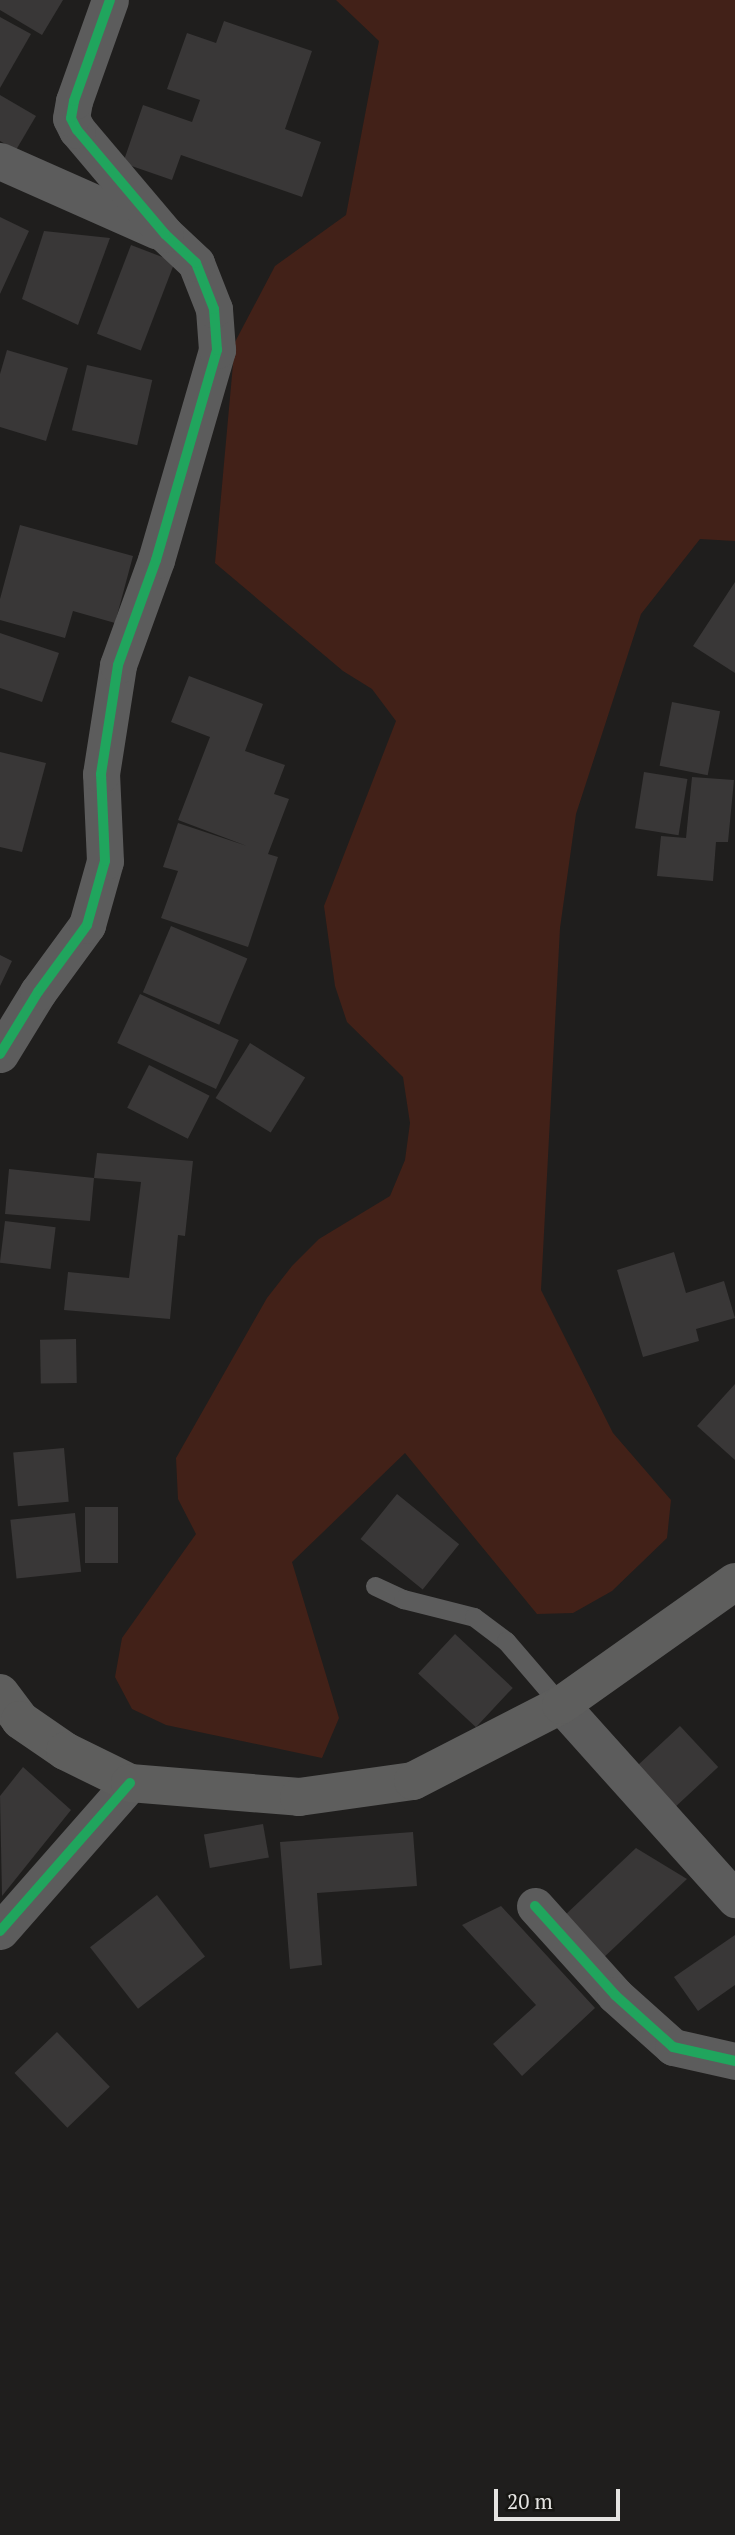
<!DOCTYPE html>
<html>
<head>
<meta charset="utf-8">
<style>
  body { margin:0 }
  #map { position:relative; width:735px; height:2535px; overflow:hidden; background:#1f1e1d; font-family:"PT Serif",serif }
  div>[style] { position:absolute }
  .green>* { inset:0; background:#422118 }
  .building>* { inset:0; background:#393737; transform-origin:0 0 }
  .service>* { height:19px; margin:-9.5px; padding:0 9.5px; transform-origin:9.5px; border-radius:9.5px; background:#5c5c5c }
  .minor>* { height:37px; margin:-18.5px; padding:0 18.5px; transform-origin:18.5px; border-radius:18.5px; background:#5c5c5c }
  .primary>* { height:38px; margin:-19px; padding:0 19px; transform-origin:19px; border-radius:19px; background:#5e5e5d }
  .cycleway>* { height:10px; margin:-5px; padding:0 5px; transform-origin:5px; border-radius:5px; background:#20a55d }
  span { translate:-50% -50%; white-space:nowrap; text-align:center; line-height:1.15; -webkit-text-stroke:5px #171613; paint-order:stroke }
  .scale { position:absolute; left:494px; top:2489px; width:126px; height:32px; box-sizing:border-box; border:4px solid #e5e4e2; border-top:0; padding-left:9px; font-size:21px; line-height:24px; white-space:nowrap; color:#e5e4e2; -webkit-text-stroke:5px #171613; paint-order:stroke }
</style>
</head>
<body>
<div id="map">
  <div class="green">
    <div style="clip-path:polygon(336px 0,735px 0,735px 541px,700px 539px,641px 614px,576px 814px,560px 928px,541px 1290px,613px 1433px,671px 1500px,667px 1538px,612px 1591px,573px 1613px,537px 1614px,405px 1453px,292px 1562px,339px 1718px,322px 1758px,166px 1725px,132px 1709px,115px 1677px,122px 1638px,196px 1534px,178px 1499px,176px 1458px,267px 1298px,292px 1266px,319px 1239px,390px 1196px,405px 1160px,410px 1123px,403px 1077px,347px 1022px,335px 986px,324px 906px,396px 721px,372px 689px,343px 671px,215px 563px,235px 342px,275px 266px,346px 215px,379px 41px)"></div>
  </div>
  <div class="building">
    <div style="clip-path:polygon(0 0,63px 0,42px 35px,0 10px)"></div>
    <div style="clip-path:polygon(0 17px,31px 34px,0 88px)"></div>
    <div style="clip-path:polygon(224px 21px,312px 51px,285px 129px,321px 142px,302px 197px,181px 155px,172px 180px,123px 163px,143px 105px,192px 122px,200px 100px,167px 89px,187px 33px,216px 43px)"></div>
    <div style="clip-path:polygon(0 95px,36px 116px,16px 150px,0 141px)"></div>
    <div style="clip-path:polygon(0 217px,29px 231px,0 294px)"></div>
    <div style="clip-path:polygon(44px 231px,110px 238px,78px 325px,22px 299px)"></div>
    <div style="left:131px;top:245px;width:47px;height:95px;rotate:21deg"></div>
    <div style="clip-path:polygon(7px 350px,68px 368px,46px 441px,0 427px,0 374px)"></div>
    <div style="left:87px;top:365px;width:67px;height:67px;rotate:13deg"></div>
    <div style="clip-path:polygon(20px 525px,133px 556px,115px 623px,73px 611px,65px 638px,0 620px,0 599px)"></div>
    <div style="clip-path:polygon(735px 582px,735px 673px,693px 646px)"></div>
    <div style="clip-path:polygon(0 633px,59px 653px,42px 702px,0 688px)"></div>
    <div style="clip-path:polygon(189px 676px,263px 704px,245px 751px,285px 765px,274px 794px,289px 799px,268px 854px,278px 857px,248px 947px,161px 918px,178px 871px,163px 867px,178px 823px,247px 846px,178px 820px,210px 737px,171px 722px)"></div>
    <div style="left:672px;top:702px;width:49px;height:65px;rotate:11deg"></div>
    <div style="clip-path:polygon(0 752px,46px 763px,22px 852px,0 847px)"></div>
    <div style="left:644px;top:772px;width:44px;height:57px;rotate:9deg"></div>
    <div style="clip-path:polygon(692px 777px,734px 780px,728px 842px,716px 842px,713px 881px,657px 876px,661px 836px,686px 838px)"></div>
    <div style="left:171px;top:926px;width:83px;height:72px;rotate:23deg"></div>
    <div style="clip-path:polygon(0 955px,12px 961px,0 986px)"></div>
    <div style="left:140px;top:994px;width:109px;height:54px;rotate:25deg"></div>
    <div style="left:250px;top:1043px;width:65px;height:65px;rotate:32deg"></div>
    <div style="left:149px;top:1065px;width:68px;height:48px;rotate:27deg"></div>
    <div style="clip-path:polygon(97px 1153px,193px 1161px,185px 1236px,178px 1235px,170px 1319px,64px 1310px,68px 1272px,129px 1278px,141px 1182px,94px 1178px,90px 1221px,5px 1214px,9px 1169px,94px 1178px)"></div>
    <div style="left:5px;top:1221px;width:51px;height:42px;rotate:7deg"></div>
    <div style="clip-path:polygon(674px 1252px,686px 1293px,724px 1281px,735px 1318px,696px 1329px,699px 1341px,643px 1357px,617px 1270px)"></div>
    <div style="left:76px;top:1339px;width:44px;height:36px;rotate:89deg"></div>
    <div style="clip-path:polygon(735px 1384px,735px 1460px,697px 1426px)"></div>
    <div style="left:64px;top:1448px;width:54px;height:51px;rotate:85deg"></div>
    <div style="left:397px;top:1494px;width:80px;height:58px;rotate:39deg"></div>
    <div style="left:118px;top:1507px;width:56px;height:33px;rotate:90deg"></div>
    <div style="left:75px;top:1513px;width:59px;height:65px;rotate:84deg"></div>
    <div style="left:455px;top:1634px;width:79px;height:54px;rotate:43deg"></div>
    <div style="left:680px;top:1726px;width:56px;height:61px;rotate:47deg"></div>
    <div style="clip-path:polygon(23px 1767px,71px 1810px,2px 1896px,0 1796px)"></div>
    <div style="left:263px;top:1824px;width:34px;height:60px;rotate:80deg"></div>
    <div style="clip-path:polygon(413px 1832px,417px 1886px,317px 1893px,322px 1965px,290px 1969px,280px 1842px)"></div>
    <div style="clip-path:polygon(636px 1848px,687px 1879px,601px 1960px,563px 1917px)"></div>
    <div style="left:157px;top:1895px;width:78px;height:85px;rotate:52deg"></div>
    <div style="clip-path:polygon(501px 1906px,595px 2008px,522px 2076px,493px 2044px,536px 2005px,462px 1925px)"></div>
    <div style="clip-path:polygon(735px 1935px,735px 1985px,698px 2011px,674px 1977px)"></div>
    <div style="left:57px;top:2032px;width:76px;height:59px;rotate:46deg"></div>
  </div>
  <div class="service">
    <div style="left:375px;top:1586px;width:31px;rotate:25deg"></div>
    <div style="left:403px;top:1599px;width:73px;rotate:14.2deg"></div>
    <div style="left:474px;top:1617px;width:40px;rotate:37deg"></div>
    <div style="left:506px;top:1641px;width:84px;rotate:49.3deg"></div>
  </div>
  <div class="minor">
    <div style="left:0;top:161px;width:171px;rotate:23.9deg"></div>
    <div style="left:0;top:1054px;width:73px;rotate:-58.5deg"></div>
    <div style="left:38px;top:992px;width:83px;rotate:-53.8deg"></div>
    <div style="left:87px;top:925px;width:66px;rotate:-74.3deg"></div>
    <div style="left:105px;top:861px;width:87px;rotate:-92.6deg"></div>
    <div style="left:101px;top:774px;width:110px;rotate:-81.1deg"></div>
    <div style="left:118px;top:665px;width:112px;rotate:-70.1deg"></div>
    <div style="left:156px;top:560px;width:219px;rotate:-73.8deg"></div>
    <div style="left:217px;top:350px;width:41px;rotate:-94.2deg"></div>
    <div style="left:214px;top:309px;width:49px;rotate:-111.4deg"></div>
    <div style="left:196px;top:263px;width:42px;rotate:-136.9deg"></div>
    <div style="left:165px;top:234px;width:136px;rotate:-130.2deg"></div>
    <div style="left:77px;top:130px;width:13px;rotate:-117deg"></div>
    <div style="left:71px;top:118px;width:17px;rotate:-80deg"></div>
    <div style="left:74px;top:101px;width:107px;rotate:-70.4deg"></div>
    <div style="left:561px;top:1705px;width:261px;rotate:48.1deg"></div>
    <div style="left:535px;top:1906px;width:120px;rotate:48deg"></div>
    <div style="left:615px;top:1995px;width:78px;rotate:41.9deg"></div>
    <div style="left:673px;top:2047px;width:64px;rotate:12.7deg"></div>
    <div style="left:0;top:1931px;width:197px;rotate:-48.7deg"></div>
  </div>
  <div class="primary">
    <div style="left:0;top:1693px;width:34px;rotate:53deg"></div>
    <div style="left:20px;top:1720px;width:55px;rotate:34.6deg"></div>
    <div style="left:65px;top:1751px;width:72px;rotate:26.2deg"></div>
    <div style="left:130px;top:1783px;width:170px;rotate:4.7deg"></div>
    <div style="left:299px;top:1797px;width:115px;rotate:-8deg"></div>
    <div style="left:413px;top:1781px;width:166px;rotate:-27.2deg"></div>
    <div style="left:561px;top:1705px;width:213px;rotate:-35.3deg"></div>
  </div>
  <div class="cycleway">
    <div style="left:0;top:1054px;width:73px;rotate:-58.5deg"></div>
    <div style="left:38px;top:992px;width:83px;rotate:-53.8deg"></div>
    <div style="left:87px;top:925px;width:66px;rotate:-74.3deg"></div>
    <div style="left:105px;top:861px;width:87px;rotate:-92.6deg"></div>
    <div style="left:101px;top:774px;width:110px;rotate:-81.1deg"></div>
    <div style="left:118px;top:665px;width:112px;rotate:-70.1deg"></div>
    <div style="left:156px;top:560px;width:219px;rotate:-73.8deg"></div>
    <div style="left:217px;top:350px;width:41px;rotate:-94.2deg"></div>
    <div style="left:214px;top:309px;width:49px;rotate:-111.4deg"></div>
    <div style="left:196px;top:263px;width:42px;rotate:-136.9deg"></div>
    <div style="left:165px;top:234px;width:136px;rotate:-130.2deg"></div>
    <div style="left:77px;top:130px;width:13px;rotate:-117deg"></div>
    <div style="left:71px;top:118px;width:17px;rotate:-80deg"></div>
    <div style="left:74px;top:101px;width:107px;rotate:-70.4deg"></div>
    <div style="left:535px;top:1906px;width:120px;rotate:48deg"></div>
    <div style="left:615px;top:1995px;width:78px;rotate:41.9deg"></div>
    <div style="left:673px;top:2047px;width:64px;rotate:12.7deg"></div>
    <div style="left:0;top:1931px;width:197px;rotate:-48.7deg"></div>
  </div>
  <div class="scale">20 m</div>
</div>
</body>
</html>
